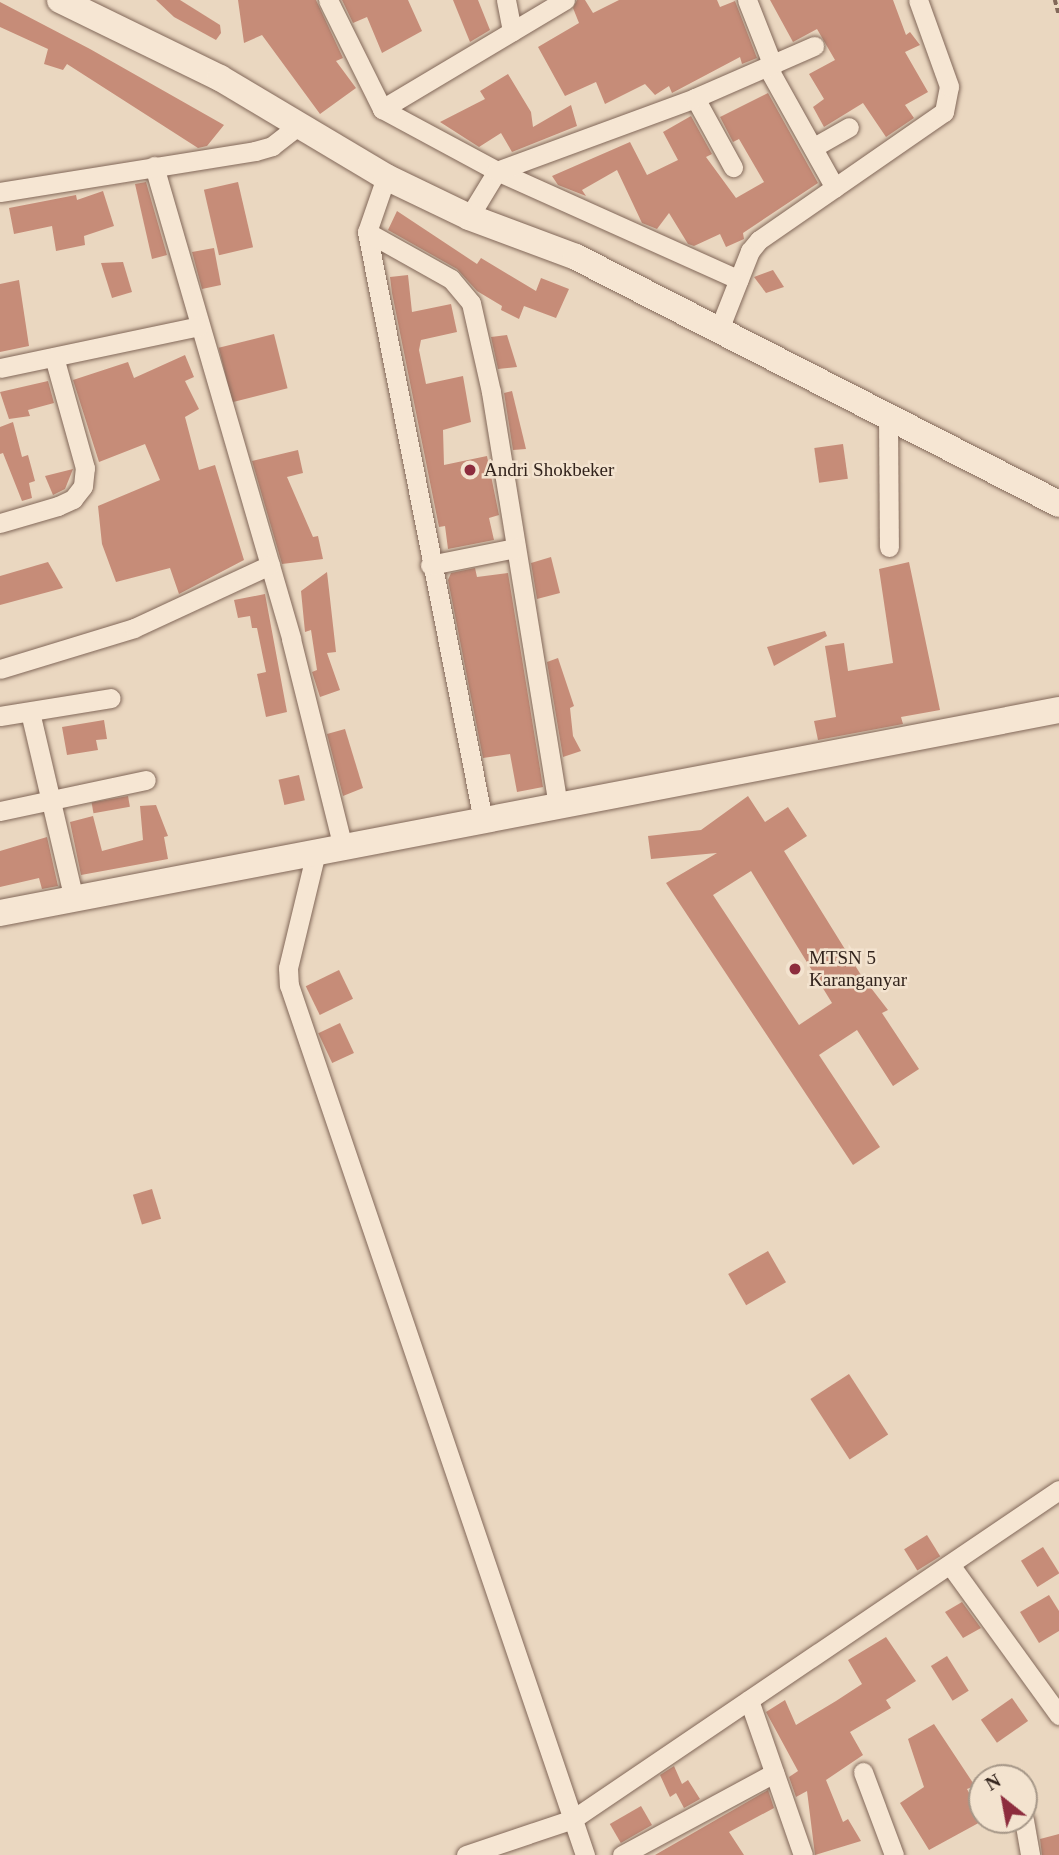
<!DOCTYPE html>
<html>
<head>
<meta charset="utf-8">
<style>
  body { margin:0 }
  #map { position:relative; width:1059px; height:1855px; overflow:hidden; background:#ead7c0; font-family:Georgia,serif }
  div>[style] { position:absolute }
  .building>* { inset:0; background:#c68c78; transform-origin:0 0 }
  .path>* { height:3.5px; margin-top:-1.75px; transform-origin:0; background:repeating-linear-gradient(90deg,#826859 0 5px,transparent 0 8.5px) }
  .roads { filter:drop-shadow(0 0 2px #826859) drop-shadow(0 0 2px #826859) }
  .minor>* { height:19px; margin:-9.5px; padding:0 9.5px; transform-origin:9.5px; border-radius:9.5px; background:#f6e6d3 }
  .secondary>* { height:26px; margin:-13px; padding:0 13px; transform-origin:13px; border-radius:13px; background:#f6e6d3 }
  .dots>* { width:19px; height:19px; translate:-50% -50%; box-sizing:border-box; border:4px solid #f3e3cf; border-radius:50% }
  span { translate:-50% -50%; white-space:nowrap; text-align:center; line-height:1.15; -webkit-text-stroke:5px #f3e3cf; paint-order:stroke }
  .poi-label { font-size:19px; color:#33241d }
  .left { translate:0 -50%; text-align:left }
  .north { position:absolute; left:968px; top:1764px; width:70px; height:70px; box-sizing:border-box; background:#f3e3cf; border:2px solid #a69788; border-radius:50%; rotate:329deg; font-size:19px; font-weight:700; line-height:28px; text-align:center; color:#33241d }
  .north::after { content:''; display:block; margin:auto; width:24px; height:32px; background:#8d2d3e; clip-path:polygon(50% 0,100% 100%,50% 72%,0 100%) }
</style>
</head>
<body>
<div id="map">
  <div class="building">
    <div style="clip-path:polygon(156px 0,180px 0,220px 25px,221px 33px,216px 40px,174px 17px)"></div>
    <div style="clip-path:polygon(238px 0,316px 0,343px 58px,336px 61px,356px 88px,320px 114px,262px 35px,244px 43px)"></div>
    <div style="clip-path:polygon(342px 0,408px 0,422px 31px,382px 53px,367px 17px,353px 23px)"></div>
    <div style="clip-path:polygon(453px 0,478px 0,490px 30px,470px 42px)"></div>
    <div style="clip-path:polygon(577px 0,585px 0,593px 13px,619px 0,717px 0,720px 7px,735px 1px,757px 58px,742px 64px,740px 57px,672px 93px,669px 86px,655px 95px,645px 84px,605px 104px,596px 82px,565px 96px,538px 47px,579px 23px,573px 8px)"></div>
    <div style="clip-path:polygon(770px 0,893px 0,906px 35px,910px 32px,920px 45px,905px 52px,928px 92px,905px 105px,914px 118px,886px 137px,863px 103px,824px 127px,813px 107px,824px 99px,809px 74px,835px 60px,817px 29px,793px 42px)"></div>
    <div style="clip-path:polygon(0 2px,90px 49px,224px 125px,207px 146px,198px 148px,67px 64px,63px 70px,44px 64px,48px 49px,0 27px)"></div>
    <div style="clip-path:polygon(508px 74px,531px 112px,533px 127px,571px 105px,577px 126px,512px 152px,501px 133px,479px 147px,440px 122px,485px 99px,480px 91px)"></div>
    <div style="clip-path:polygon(768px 93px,818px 183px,743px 233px,744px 239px,726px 247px,720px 234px,694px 246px,688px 244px,669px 213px,657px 229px,642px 223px,617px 170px,582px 190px,586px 196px,558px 185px,552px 176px,630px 142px,647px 175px,678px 160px,663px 132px,691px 116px,712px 154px,706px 157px,736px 198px,764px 182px,739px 139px,733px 142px,720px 117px)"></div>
    <div style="clip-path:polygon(146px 182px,167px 255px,152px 259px,135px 184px)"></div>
    <div style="left:238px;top:182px;width:67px;height:35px;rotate:77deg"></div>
    <div style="clip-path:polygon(103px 191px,114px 226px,84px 236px,85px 245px,56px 251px,52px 226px,14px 234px,9px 208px,76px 195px,77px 200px)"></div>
    <div style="clip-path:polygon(397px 211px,477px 264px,481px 258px,536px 291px,541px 278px,569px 289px,556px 318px,524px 306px,519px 319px,501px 310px,502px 306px,477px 291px,457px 269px,388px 230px)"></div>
    <div style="clip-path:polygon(214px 248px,221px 285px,202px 289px,192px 252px)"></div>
    <div style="clip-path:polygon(123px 262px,132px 292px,112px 298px,101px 263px)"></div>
    <div style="clip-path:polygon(773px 270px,784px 287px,766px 293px,754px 277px)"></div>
    <div style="clip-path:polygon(408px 275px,412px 312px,451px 304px,457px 332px,421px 340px,419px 350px,426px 384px,463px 376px,471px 422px,443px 430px,444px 465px,487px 456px,499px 515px,489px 518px,494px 540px,448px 549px,445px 526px,439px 527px,392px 293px,390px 277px)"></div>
    <div style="clip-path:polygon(19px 280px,29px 346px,0 352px,0 284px)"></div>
    <div style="left:274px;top:334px;width:56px;height:57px;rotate:76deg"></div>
    <div style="clip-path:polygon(507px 335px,517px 367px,498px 369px,491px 337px)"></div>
    <div style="clip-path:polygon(185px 355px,194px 377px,185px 381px,199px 409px,185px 417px,199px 470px,215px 465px,244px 560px,179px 594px,170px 568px,116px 582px,102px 544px,98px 506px,160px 480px,145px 444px,99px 462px,73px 380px,128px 362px,134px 378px)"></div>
    <div style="clip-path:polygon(48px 381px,54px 403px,28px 410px,30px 416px,9px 419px,0 392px)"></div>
    <div style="clip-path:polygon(512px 391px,526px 449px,513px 450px,504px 393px)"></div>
    <div style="clip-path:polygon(13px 422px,22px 457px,28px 455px,35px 481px,29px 483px,32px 498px,22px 501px,3px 453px,0 454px,0 427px)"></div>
    <div style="left:843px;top:444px;width:35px;height:29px;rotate:82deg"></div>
    <div style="clip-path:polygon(298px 450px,303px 473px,287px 477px,313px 537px,318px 536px,323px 559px,282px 564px,252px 461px)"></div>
    <div style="clip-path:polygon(73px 469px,65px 489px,53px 495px,45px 476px)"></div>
    <div style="clip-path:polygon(551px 557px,560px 593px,537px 599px,531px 563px)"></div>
    <div style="clip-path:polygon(48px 562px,63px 588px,0 605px,0 576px)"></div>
    <div style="clip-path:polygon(909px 562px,940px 710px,901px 717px,903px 724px,818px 740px,814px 721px,836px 717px,825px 646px,844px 643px,848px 671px,893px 663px,879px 569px)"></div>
    <div style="clip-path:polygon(475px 568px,477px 577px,508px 573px,543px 787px,517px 792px,510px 754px,483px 758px,448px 580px,451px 573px)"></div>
    <div style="clip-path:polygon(327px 572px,336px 652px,327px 653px,340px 690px,320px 697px,312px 672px,317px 670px,311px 630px,305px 632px,301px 591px)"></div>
    <div style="clip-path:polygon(265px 594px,287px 712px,266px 717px,257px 674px,266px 672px,257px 628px,252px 628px,250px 616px,238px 618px,234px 600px)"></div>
    <div style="clip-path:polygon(825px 631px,827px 636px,774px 666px,767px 647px)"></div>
    <div style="clip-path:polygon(558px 658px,574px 706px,570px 708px,573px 736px,581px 751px,563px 757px,547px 662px)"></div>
    <div style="clip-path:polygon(104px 720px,107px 739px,96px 740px,98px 750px,67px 755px,62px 727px)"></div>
    <div style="clip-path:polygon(345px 729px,363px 788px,343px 796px,327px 734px)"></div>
    <div style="left:299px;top:775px;width:26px;height:21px;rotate:77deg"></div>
    <div style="left:128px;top:796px;width:11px;height:37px;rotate:80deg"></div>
    <div style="clip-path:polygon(evenodd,748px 796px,765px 822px,788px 807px,807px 836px,784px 851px,861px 975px,888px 1010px,882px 1013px,919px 1069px,893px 1086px,857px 1030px,819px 1055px,880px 1147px,853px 1165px,666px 883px,717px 853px,651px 859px,648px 836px,701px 830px,748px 796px,751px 871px,832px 1003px,799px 1025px,713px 895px,751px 871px)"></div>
    <div style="clip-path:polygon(156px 805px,168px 836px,164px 837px,168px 859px,81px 875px,70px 822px,93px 816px,102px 851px,143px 840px,140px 806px)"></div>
    <div style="clip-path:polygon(47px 837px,58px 886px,42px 889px,39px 878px,0 887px,0 851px)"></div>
    <div style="left:339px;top:970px;width:32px;height:37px;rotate:64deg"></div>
    <div style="left:340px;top:1023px;width:33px;height:24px;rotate:65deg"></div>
    <div style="left:152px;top:1189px;width:31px;height:20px;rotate:73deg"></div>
    <div style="left:768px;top:1251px;width:36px;height:46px;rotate:60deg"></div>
    <div style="left:849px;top:1374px;width:72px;height:46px;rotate:57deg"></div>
    <div style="left:927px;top:1535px;width:25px;height:27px;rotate:58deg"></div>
    <div style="left:1043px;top:1547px;width:31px;height:26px;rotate:58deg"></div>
    <div style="clip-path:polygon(1049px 1595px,1059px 1611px,1059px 1631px,1039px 1643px,1020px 1612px)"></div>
    <div style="clip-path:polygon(962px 1602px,981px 1628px,963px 1638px,945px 1612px)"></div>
    <div style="clip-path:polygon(886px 1637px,916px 1681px,886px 1700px,891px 1708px,850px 1732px,863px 1755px,826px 1780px,843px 1822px,848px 1819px,861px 1841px,815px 1855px,807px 1791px,796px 1797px,789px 1777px,798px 1771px,766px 1712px,785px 1700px,796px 1725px,836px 1701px,862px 1684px,848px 1660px)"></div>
    <div style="left:947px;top:1656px;width:41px;height:19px;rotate:58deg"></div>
    <div style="left:1012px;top:1698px;width:28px;height:38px;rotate:55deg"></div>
    <div style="clip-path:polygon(934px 1724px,975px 1786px,967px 1789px,984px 1820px,929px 1850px,900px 1803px,924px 1787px,908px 1739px)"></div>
    <div style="clip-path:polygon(674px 1766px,682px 1784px,688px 1780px,700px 1799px,684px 1808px,676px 1793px,670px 1797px,660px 1775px)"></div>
    <div style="clip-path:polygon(768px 1790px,774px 1808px,729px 1832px,744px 1855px,655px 1855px)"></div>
    <div style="left:641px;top:1806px;width:22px;height:36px;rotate:60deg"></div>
    <div style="clip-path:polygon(1059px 1834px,1059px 1855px,1042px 1855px,1040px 1839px)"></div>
  </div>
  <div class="path">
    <div style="left:1055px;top:0;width:16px;rotate:75deg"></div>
  </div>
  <div class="roads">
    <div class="minor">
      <div style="left:328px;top:0;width:122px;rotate:63.6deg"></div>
      <div style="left:382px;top:109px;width:131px;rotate:28.3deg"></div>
      <div style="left:497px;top:171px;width:265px;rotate:24.2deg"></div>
      <div style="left:506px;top:0;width:32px;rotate:79deg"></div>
      <div style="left:747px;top:0;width:71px;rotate:68.5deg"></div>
      <div style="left:768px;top:68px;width:137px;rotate:60.8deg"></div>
      <div style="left:695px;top:98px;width:79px;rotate:61.2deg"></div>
      <div style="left:382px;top:109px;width:213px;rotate:-30.8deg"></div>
      <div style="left:814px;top:147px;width:40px;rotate:-29.7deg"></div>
      <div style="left:154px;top:166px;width:492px;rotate:73.8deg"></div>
      <div style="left:291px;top:639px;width:214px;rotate:76deg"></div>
      <div style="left:386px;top:177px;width:58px;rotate:109.1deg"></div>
      <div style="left:367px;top:232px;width:599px;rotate:78.84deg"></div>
      <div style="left:0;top:192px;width:258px;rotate:-9.1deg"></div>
      <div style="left:255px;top:151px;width:18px;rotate:-16deg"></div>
      <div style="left:272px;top:146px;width:31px;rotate:-38deg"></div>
      <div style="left:469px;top:217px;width:54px;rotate:-58.7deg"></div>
      <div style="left:497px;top:171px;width:211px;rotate:-20.2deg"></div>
      <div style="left:695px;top:98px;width:130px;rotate:-23.6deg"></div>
      <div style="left:367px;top:232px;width:96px;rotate:29.2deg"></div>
      <div style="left:451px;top:279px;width:31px;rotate:50deg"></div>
      <div style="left:471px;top:303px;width:91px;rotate:77.3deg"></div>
      <div style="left:491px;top:392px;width:418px;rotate:80.8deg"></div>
      <div style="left:720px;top:327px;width:82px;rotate:-68.5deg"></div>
      <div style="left:750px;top:251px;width:14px;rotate:-51deg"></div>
      <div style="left:759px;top:240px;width:225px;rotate:-34.7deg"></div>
      <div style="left:944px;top:112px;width:26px;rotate:-79deg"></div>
      <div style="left:949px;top:86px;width:91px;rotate:-109.8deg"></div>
      <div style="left:0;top:368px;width:203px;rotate:-11.9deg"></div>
      <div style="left:888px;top:415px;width:132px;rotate:89.6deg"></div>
      <div style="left:0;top:523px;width:60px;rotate:-16.3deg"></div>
      <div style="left:58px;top:506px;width:17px;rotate:-25deg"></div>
      <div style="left:73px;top:499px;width:16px;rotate:-52deg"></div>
      <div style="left:83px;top:486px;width:18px;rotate:-84deg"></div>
      <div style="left:85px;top:468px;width:115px;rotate:-105.6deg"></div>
      <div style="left:430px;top:565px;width:87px;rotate:-11.3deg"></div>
      <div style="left:0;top:669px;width:140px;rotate:-17deg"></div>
      <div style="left:134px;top:628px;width:150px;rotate:-24.9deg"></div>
      <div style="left:30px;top:712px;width:192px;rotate:76.8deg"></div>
      <div style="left:0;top:716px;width:112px;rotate:-9.2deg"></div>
      <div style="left:0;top:811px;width:149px;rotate:-12deg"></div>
      <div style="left:316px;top:852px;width:119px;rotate:103.6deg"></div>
      <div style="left:288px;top:968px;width:17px;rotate:87deg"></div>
      <div style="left:289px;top:985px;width:919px;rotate:71.21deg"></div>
      <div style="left:951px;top:1566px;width:184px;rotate:54.1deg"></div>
      <div style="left:749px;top:1700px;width:164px;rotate:70.8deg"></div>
      <div style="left:863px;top:1772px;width:89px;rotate:69.5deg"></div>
      <div style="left:1024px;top:1820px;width:36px;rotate:80deg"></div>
      <div style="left:466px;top:1855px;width:113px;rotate:-18.6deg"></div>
      <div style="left:573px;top:1819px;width:587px;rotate:-34.1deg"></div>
      <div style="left:622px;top:1855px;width:173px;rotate:-28.3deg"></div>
    </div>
    <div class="secondary">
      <div style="left:60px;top:0;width:178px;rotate:26deg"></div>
      <div style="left:220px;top:78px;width:193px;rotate:30.8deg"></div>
      <div style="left:386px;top:177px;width:92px;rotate:25.7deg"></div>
      <div style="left:469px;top:217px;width:114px;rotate:20.5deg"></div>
      <div style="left:576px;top:257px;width:542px;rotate:27.08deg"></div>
      <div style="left:0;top:913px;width:1078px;rotate:-10.85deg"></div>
    </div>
  </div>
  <div class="dots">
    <div style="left:470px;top:470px;background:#8d2d3e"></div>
    <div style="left:795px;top:969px;background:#8d2d3e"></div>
  </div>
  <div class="poi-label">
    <span class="left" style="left:484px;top:470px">Andri Shokbeker</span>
    <span class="left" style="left:809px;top:969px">MTSN 5<br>Karanganyar</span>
  </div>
  <div class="north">N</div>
</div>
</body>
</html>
